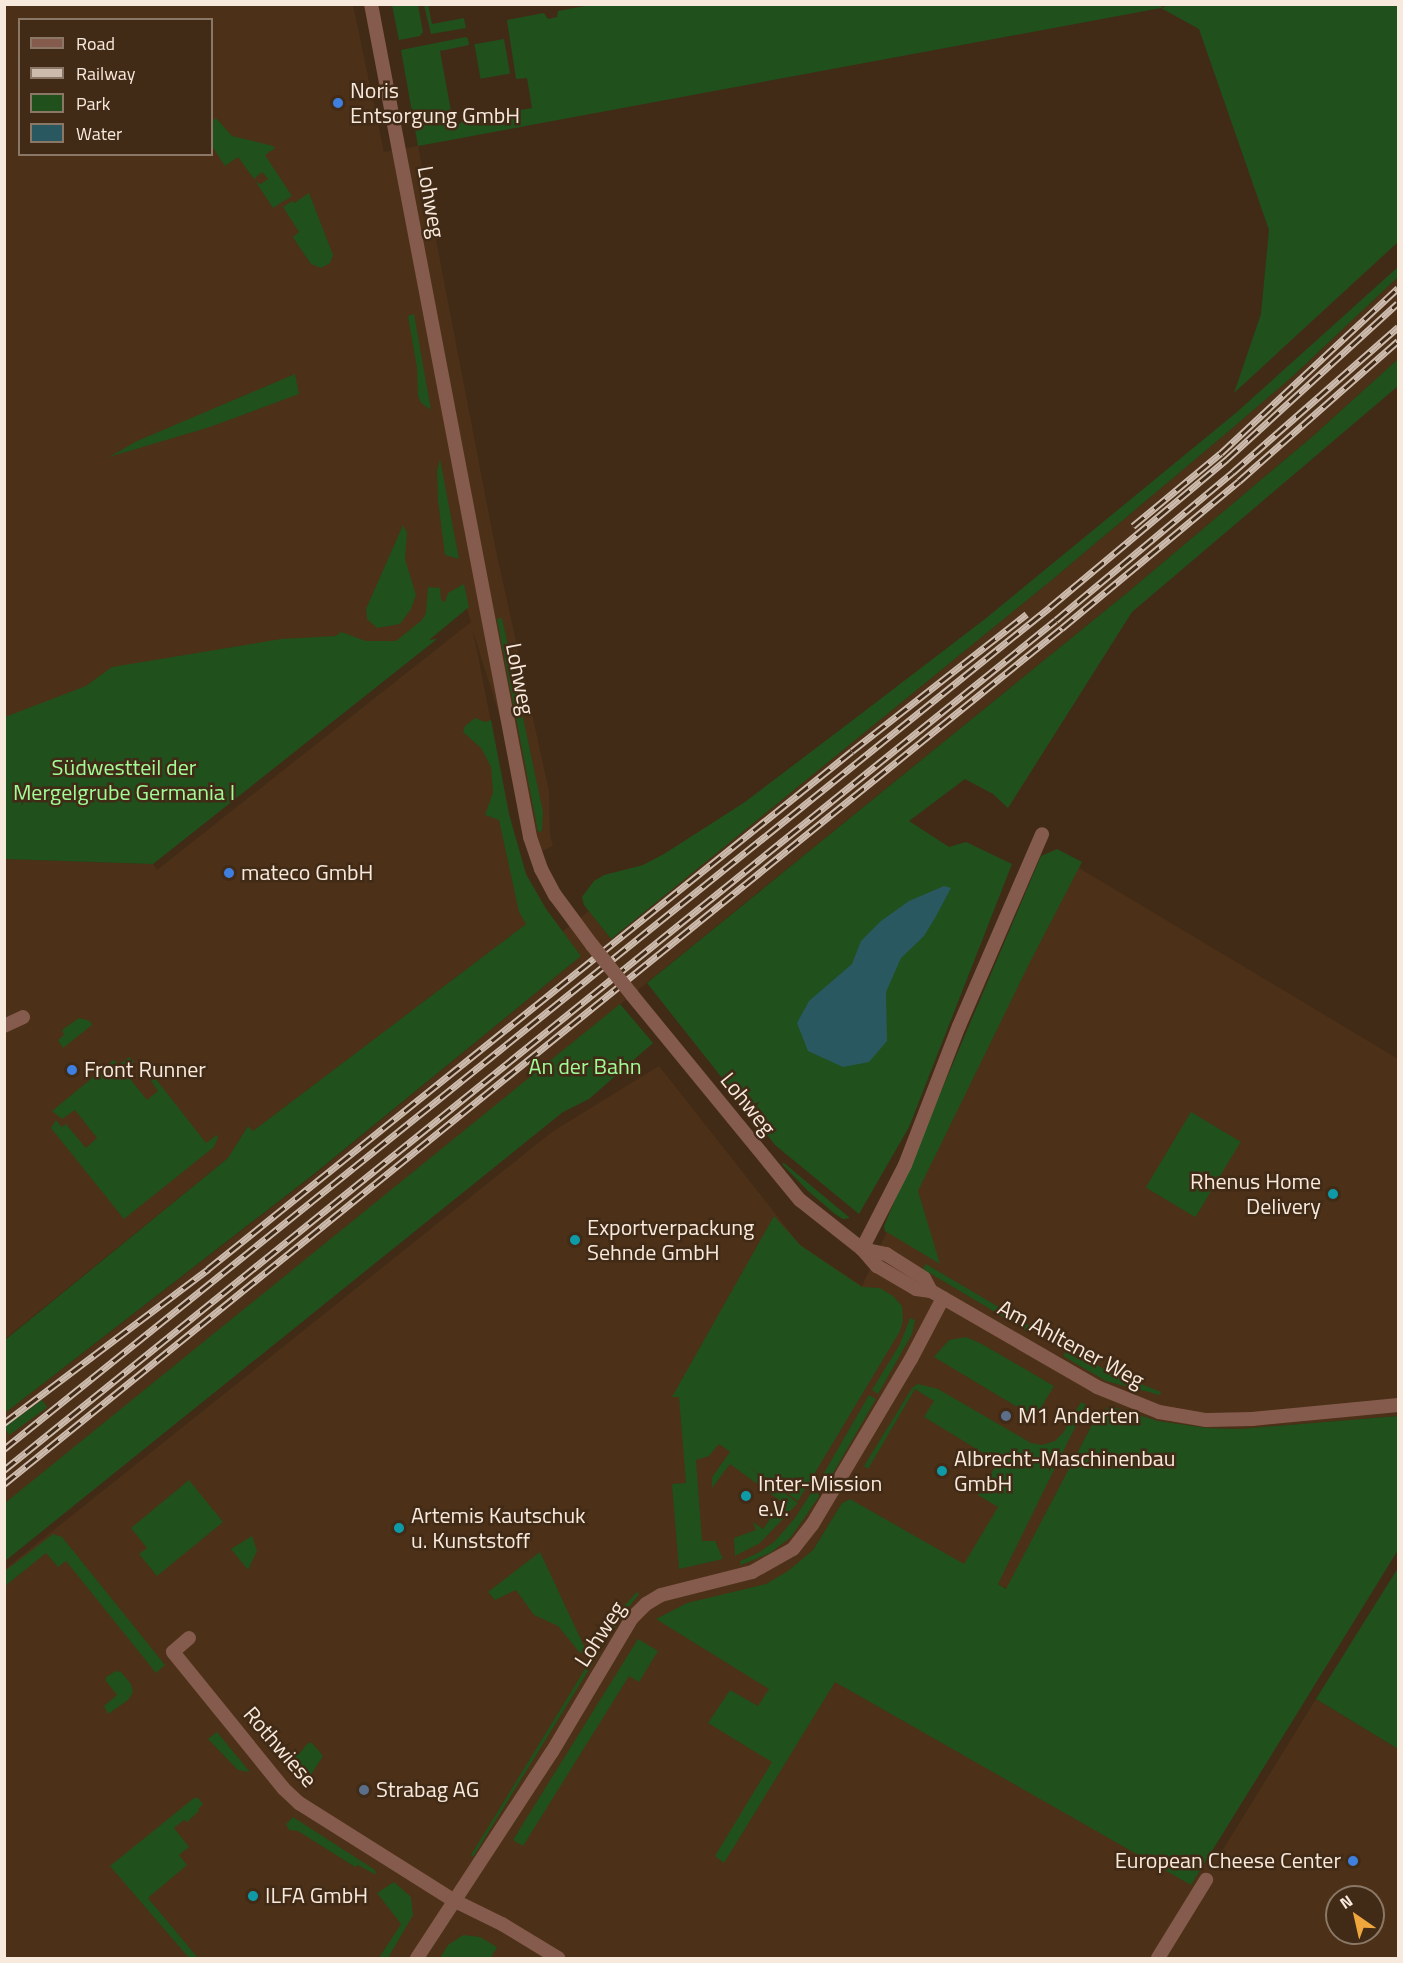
<!DOCTYPE html>
<html>
<head>
<meta charset="utf-8">
<style>
  body { margin:0 }
  #map { position:relative; width:1403px; height:1963px; overflow:hidden; background:#412b17; font-family:"Titillium Web",sans-serif }
  div>[style] { position:absolute }
  .built>* { inset:0; background:#4c3017 }
  .green>* { inset:0; background:#20501c; transform-origin:0 0 }
  .water>* { inset:0; background:#2a5860 }
  .minor>* { height:14px; margin:-7px; padding:0 7px; transform-origin:7px; border-radius:7px; background:#845b4d }
  .rail>* { height:7px; margin-top:-3.5px; transform-origin:0; background:repeating-linear-gradient(90deg,#412b17 0 14px,#cdbcae 0 28px); box-sizing:border-box; border-block:2px solid #cdbcae }
  .minor-bridge>* { height:14px; margin:-7px; padding:0 7px; transform-origin:7px; border-radius:7px; background:#845b4d }
  .dots>* { width:16px; height:16px; translate:-50% -50%; box-sizing:border-box; border:3px solid #412b17; border-radius:50% }
  span { translate:-50% -50%; white-space:nowrap; text-align:center; line-height:1.15; -webkit-text-stroke:5px #412b17; paint-order:stroke }
  .poi-label { font-size:22px; color:#f8e9dd }
  .left { translate:0 -50%; text-align:left }
  .right { translate:-100% -50%; text-align:right }
  .street-label { font-size:22px; color:#f8e9dd }
  .park-label { font-size:22px; color:#a1fc97 }
  .frame { position:absolute; inset:0; border:6px solid #f8e9dd; pointer-events:none }
  .legend { position:absolute; left:18px; top:18px; width:195px; height:138px; box-sizing:border-box; background:#412b17; border:2px solid #8a7766; margin:0; padding:8px 10px; list-style:none; font-size:18px; color:#f8e9dd }
  .legend li { display:flex; align-items:center; gap:12px; height:30px }
  .legend b { width:30px; border:2px solid #8a7766 }
  .north { position:absolute; left:1325px; top:1885px; width:60px; height:60px; box-sizing:border-box; background:#412b17; border:2px solid #8a7766; border-radius:50%; rotate:326deg; font-size:16px; font-weight:700; line-height:24px; text-align:center; color:#f8e9dd }
  .north::after { content:''; display:block; margin:auto; width:21px; height:27px; background:#efa73d; clip-path:polygon(50% 0,100% 100%,50% 72%,0 100%) }
</style>
</head>
<body>
<div id="map">
  <div class="built">
    <div style="clip-path:polygon(evenodd,5px 5px,353px 5px,384px 152px,418px 146px,495px 546px,549px 791px,550px 835px,553px 846px,542px 851px,473px 631px,515px 843px,526px 874px,546px 909px,252px 1132px,248px 1126px,228px 1158px,5px 1339px,5px 859px,153px 864px,157px 870px,471px 622px,464px 599px,413px 643px,5px 717px,5px 5px,20px 20px,212px 20px,212px 154px,20px 154px,20px 20px)"></div>
    <div style="clip-path:polygon(1398px 277px,1398px 359px,1313px 436px,1128px 592px,5px 1504px,5px 1413px,315px 1174px,581px 956px,562px 932px,589px 911px,611px 939px,1053px 579px,1229px 431px,1293px 376px)"></div>
    <div style="clip-path:polygon(evenodd,1059px 856px,1398px 1059px,1398px 1416px,1239px 1429px,1207px 1428px,1158px 1421px,1110px 1406px,1097px 1415px,1007px 1589px,849px 1499px,842px 1503px,758px 1638px,1191px 1884px,1212px 1852px,1219px 1856px,1316px 1699px,1398px 1749px,1398px 1958px,5px 1958px,5px 1569px,552px 1132px,659px 1066px,800px 1245px,862px 1286px,1059px 856px,1337px 1897px,1373px 1897px,1373px 1933px,1337px 1933px,1337px 1897px)"></div>
  </div>
  <div class="green">
    <div style="clip-path:polygon(1160px 4px,1162px 8px,1169px 4px,1398px 5px,1398px 242px,1234px 393px,1261px 314px,1269px 230px,1199px 29px,1161px 8px,418px 146px,401px 50px,466px 37px,468px 39px,469px 45px,440px 51px,451px 111px,449px 119px,454px 124px,460px 124px,463px 120px,532px 108px,527px 78px,516px 79px,507px 20px,544px 13px,548px 19px,557px 17px,558px 11px,590px 5px)"></div>
    <div style="clip-path:polygon(392px 5px,418px 5px,423px 32px,420px 36px,399px 40px)"></div>
    <div style="clip-path:polygon(424px 5px,428px 5px,432px 24px,464px 18px,466px 28px,431px 34px)"></div>
    <div style="left:504px;top:39px;width:35px;height:30px;rotate:80deg"></div>
    <div style="clip-path:polygon(216px 118px,232px 136px,273px 146px,275px 148px,265px 155px,292px 196px,273px 208px,256px 182px,261px 184px,268px 179px,262px 172px,254px 179px,238px 157px,225px 166px,212px 146px,212px 121px)"></div>
    <div style="clip-path:polygon(309px 193px,333px 255px,330px 263px,321px 268px,311px 264px,296px 242px,293px 237px,299px 232px,283px 207px,292px 201px,294px 203px)"></div>
    <div style="clip-path:polygon(1398px 267px,1398px 277px,1293px 376px,1229px 431px,1053px 579px,611px 939px,584px 905px,582px 897px,594px 881px,604px 875px,643px 865px,664px 854px,745px 802px,870px 707px,985px 619px,1237px 412px)"></div>
    <div style="clip-path:polygon(414px 314px,428px 393px,431px 410px,421px 403px,418px 396px,417px 368px,408px 316px)"></div>
    <div style="clip-path:polygon(1398px 359px,1398px 386px,1132px 612px,1008px 808px,993px 794px,965px 779px,909px 821px,949px 847px,966px 842px,1012px 864px,909px 1127px,859px 1214px,775px 1145px,647px 983px,1128px 592px,1313px 436px)"></div>
    <div style="clip-path:polygon(295px 374px,299px 394px,210px 427px,109px 457px,137px 441px)"></div>
    <div style="clip-path:polygon(440px 459px,459px 559px,445px 555px,438px 500px,437px 471px)"></div>
    <div style="clip-path:polygon(403px 525px,407px 533px,405px 559px,416px 595px,411px 609px,400px 624px,377px 628px,367px 619px,366px 609px)"></div>
    <div style="clip-path:polygon(464px 584px,469px 607px,429px 640px,437px 639px,153px 864px,5px 859px,5px 717px,86px 686px,112px 667px,281px 639px,336px 636px,341px 632px,366px 641px,396px 641px,422px 620px,426px 613px,428px 587px,440px 588px,441px 600px,445px 602px,448px 593px)"></div>
    <div style="clip-path:polygon(502px 618px,543px 812px,542px 831px,538px 832px,497px 619px)"></div>
    <div style="clip-path:polygon(475px 718px,485px 722px,491px 720px,509px 814px,526px 874px,546px 909px,581px 956px,314px 1174px,5px 1413px,5px 1340px,228px 1158px,248px 1126px,253px 1131px,526px 924px,519px 912px,499px 820px,485px 815px,493px 792px,491px 767px,481px 748px,463px 732px,465px 726px)"></div>
    <div style="clip-path:polygon(1057px 849px,1082px 862px,1029px 964px,918px 1191px,940px 1264px,885px 1231px,884px 1226px,1041px 856px)"></div>
    <div style="clip-path:polygon(620px 1004px,653px 1043px,589px 1099px,563px 1112px,5px 1561px,5px 1503px)"></div>
    <div style="clip-path:polygon(79px 1018px,90px 1021px,92px 1025px,63px 1048px,58px 1040px,64px 1035px,62px 1030px)"></div>
    <div style="clip-path:polygon(129px 1057px,134px 1062px,124px 1071px,147px 1100px,158px 1091px,151px 1081px,155px 1078px,206px 1143px,217px 1135px,218px 1137px,214px 1147px,124px 1219px,51px 1128px,56px 1120px,62px 1127px,66px 1124px,86px 1148px,97px 1138px,75px 1110px,62px 1119px,52px 1111px,114px 1060px,119px 1065px)"></div>
    <div style="left:1191px;top:1112px;width:58px;height:88px;rotate:31deg"></div>
    <div style="clip-path:polygon(784px 1163px,850px 1218px,843px 1219px,835px 1214px,807px 1190px,782px 1164px)"></div>
    <div style="clip-path:polygon(774px 1216px,800px 1245px,862px 1287px,880px 1288px,893px 1296px,902px 1306px,903px 1320px,900px 1331px,798px 1501px,745px 1464px,798px 1503px,760px 1543px,735px 1556px,734px 1538px,756px 1530px,753px 1522px,763px 1529px,782px 1502px,730px 1464px,712px 1488px,712px 1477px,730px 1452px,719px 1444px,709px 1456px,696px 1460px,702px 1541px,715px 1541px,723px 1559px,679px 1569px,672px 1484px,686px 1483px,679px 1397px,672px 1397px)"></div>
    <div style="clip-path:polygon(926px 1264px,1029px 1325px,1028px 1327px,1025px 1330px,923px 1269px)"></div>
    <div style="clip-path:polygon(910px 1318px,915px 1320px,912px 1334px,878px 1394px,872px 1390px,900px 1344px)"></div>
    <div style="clip-path:polygon(966px 1337px,982px 1344px,1054px 1386px,1041px 1408px,1031px 1413px,1024px 1411px,934px 1357px,949px 1340px)"></div>
    <div style="clip-path:polygon(1067px 1349px,1106px 1370px,1161px 1392px,1160px 1395px,1106px 1381px,1063px 1356px)"></div>
    <div style="clip-path:polygon(918px 1384px,938px 1389px,1031px 1443px,1042px 1445px,1055px 1441px,1063px 1433px,1081px 1402px,1086px 1405px,998px 1584px,1006px 1589px,1097px 1415px,1110px 1406px,1158px 1421px,1207px 1428px,1239px 1429px,1398px 1416px,1398px 1550px,1191px 1885px,835px 1682px,724px 1863px,715px 1856px,772px 1762px,708px 1723px,730px 1690px,758px 1706px,769px 1689px,656px 1619px,687px 1603px,766px 1584px,788px 1571px,813px 1550px,842px 1503px,850px 1499px,964px 1564px,998px 1507px,978px 1495px,998px 1462px,924px 1417px,934px 1401px,915px 1389px,868px 1469px,864px 1466px,912px 1388px)"></div>
    <div style="left:869px;top:1395px;width:8px;height:102px;rotate:30deg"></div>
    <div style="left:42px;top:1400px;width:9px;height:47px;rotate:54deg"></div>
    <div style="clip-path:polygon(189px 1480px,223px 1522px,157px 1576px,139px 1554px,147px 1548px,131px 1528px)"></div>
    <div style="clip-path:polygon(813px 1490px,820px 1495px,791px 1537px,770px 1553px,741px 1565px,740px 1561px,758px 1553px,774px 1542px,795px 1518px)"></div>
    <div style="clip-path:polygon(53px 1534px,62px 1537px,165px 1665px,156px 1673px,66px 1561px,58px 1567px,46px 1553px,5px 1586px,5px 1571px)"></div>
    <div style="clip-path:polygon(252px 1536px,257px 1551px,248px 1570px,231px 1549px)"></div>
    <div style="clip-path:polygon(540px 1552px,576px 1629px,587px 1652px,580px 1653px,558px 1626px,534px 1615px,516px 1590px,495px 1600px,488px 1592px)"></div>
    <div style="clip-path:polygon(1398px 1568px,1398px 1749px,1316px 1699px)"></div>
    <div style="clip-path:polygon(637px 1592px,639px 1594px,624px 1613px,473px 1857px,471px 1855px,601px 1643px,625px 1605px)"></div>
    <div style="clip-path:polygon(638px 1639px,658px 1651px,639px 1682px,629px 1676px,523px 1846px,513px 1840px)"></div>
    <div style="clip-path:polygon(116px 1671px,121px 1672px,131px 1684px,133px 1692px,128px 1700px,108px 1714px,104px 1706px,117px 1695px,106px 1681px,106px 1677px)"></div>
    <div style="clip-path:polygon(217px 1732px,250px 1772px,238px 1770px,208px 1739px)"></div>
    <div style="clip-path:polygon(308px 1743px,312px 1743px,323px 1756px,305px 1784px,294px 1773px,299px 1762px,290px 1751px,299px 1754px)"></div>
    <div style="clip-path:polygon(194px 1798px,198px 1798px,203px 1804px,198px 1809px,199px 1811px,187px 1822px,184px 1820px,174px 1828px,189px 1847px,179px 1855px,187px 1865px,148px 1898px,198px 1958px,189px 1958px,110px 1866px)"></div>
    <div style="clip-path:polygon(293px 1817px,375px 1870px,376px 1875px,358px 1865px,355px 1867px,298px 1831px,289px 1830px,286px 1824px)"></div>
    <div style="clip-path:polygon(394px 1882px,411px 1897px,413px 1915px,388px 1958px,379px 1958px,401px 1924px,377px 1893px)"></div>
    <div style="clip-path:polygon(463px 1935px,480px 1937px,497px 1947px,491px 1958px,440px 1958px,448px 1945px)"></div>
  </div>
  <div class="water">
    <div style="clip-path:polygon(944px 886px,951px 888px,935px 918px,924px 936px,901px 958px,886px 992px,887px 1041px,869px 1062px,843px 1067px,808px 1051px,797px 1023px,809px 1001px,852px 964px,861px 941px,881px 921px,909px 901px)"></div>
  </div>
  <div class="minor">
    <div style="left:371px;top:4px;width:848px;rotate:79.19deg"></div>
    <div style="left:530px;top:837px;width:34px;rotate:71deg"></div>
    <div style="left:541px;top:869px;width:30px;rotate:62deg"></div>
    <div style="left:555px;top:895px;width:62px;rotate:53.5deg"></div>
    <div style="left:632px;top:995px;width:265px;rotate:50.7deg"></div>
    <div style="left:800px;top:1200px;width:79px;rotate:38.3deg"></div>
    <div style="left:862px;top:1249px;width:23px;rotate:49deg"></div>
    <div style="left:877px;top:1266px;width:45px;rotate:30.5deg"></div>
    <div style="left:916px;top:1289px;width:15px;rotate:8deg"></div>
    <div style="left:931px;top:1291px;width:192px;rotate:30deg"></div>
    <div style="left:1097px;top:1387px;width:67px;rotate:22deg"></div>
    <div style="left:1159px;top:1412px;width:48px;rotate:9.7deg"></div>
    <div style="left:1206px;top:1420px;width:46px;rotate:-1.2deg"></div>
    <div style="left:1252px;top:1419px;width:147px;rotate:-5.5deg"></div>
    <div style="left:4px;top:1026px;width:21px;rotate:-25deg"></div>
    <div style="left:862px;top:1249px;width:94px;rotate:-62.9deg"></div>
    <div style="left:905px;top:1165px;width:149px;rotate:-68.8deg"></div>
    <div style="left:959px;top:1026px;width:209px;rotate:-66.6deg"></div>
    <div style="left:862px;top:1249px;width:25px;rotate:12deg"></div>
    <div style="left:886px;top:1254px;width:45px;rotate:32.3deg"></div>
    <div style="left:924px;top:1278px;width:15px;rotate:62deg"></div>
    <div style="left:189px;top:1638px;width:21px;rotate:139deg"></div>
    <div style="left:173px;top:1652px;width:176px;rotate:51deg"></div>
    <div style="left:284px;top:1789px;width:21px;rotate:43deg"></div>
    <div style="left:299px;top:1803px;width:182px;rotate:32.2deg"></div>
    <div style="left:453px;top:1900px;width:55px;rotate:26.1deg"></div>
    <div style="left:502px;top:1924px;width:66px;rotate:31.3deg"></div>
    <div style="left:417px;top:1958px;width:246px;rotate:-56.8deg"></div>
    <div style="left:552px;top:1752px;width:156px;rotate:-59.2deg"></div>
    <div style="left:632px;top:1618px;width:20px;rotate:-45deg"></div>
    <div style="left:646px;top:1604px;width:17px;rotate:-31deg"></div>
    <div style="left:661px;top:1595px;width:94px;rotate:-14.2deg"></div>
    <div style="left:752px;top:1572px;width:47px;rotate:-29.3deg"></div>
    <div style="left:793px;top:1549px;width:31px;rotate:-52deg"></div>
    <div style="left:812px;top:1525px;width:193px;rotate:-59.2deg"></div>
    <div style="left:911px;top:1359px;width:69px;rotate:-62.3deg"></div>
    <div style="left:1158px;top:1958px;width:92px;rotate:-58.4deg"></div>
  </div>
  <div class="rail">
    <div style="left:1133px;top:526px;width:114px;rotate:-39.7deg"></div>
    <div style="left:1221px;top:453px;width:242px;rotate:-43deg"></div>
    <div style="left:4px;top:1423px;width:256px;rotate:-37deg"></div>
    <div style="left:208px;top:1269px;width:826px;rotate:-38.81deg"></div>
    <div style="left:852px;top:751px;width:222px;rotate:-38.1deg"></div>
    <div style="left:4px;top:1449px;width:1343px;rotate:-38.83deg"></div>
    <div style="left:1050px;top:607px;width:231px;rotate:-39.9deg"></div>
    <div style="left:1227px;top:459px;width:231px;rotate:-42.4deg"></div>
    <div style="left:4px;top:1470px;width:1352px;rotate:-38.94deg"></div>
    <div style="left:1056px;top:620px;width:231px;rotate:-39.9deg"></div>
    <div style="left:1233px;top:472px;width:220px;rotate:-41.3deg"></div>
    <div style="left:4px;top:1484px;width:1361px;rotate:-38.98deg"></div>
    <div style="left:1062px;top:628px;width:230px;rotate:-39.7deg"></div>
    <div style="left:1239px;top:481px;width:212px;rotate:-41.4deg"></div>
  </div>
  <div class="minor-bridge">
    <div style="left:592px;top:945px;width:64px;rotate:51.3deg"></div>
  </div>
  <div class="dots">
    <div style="left:338px;top:103px;background:#3f7fe0"></div>
    <div style="left:229px;top:873px;background:#3f7fe0"></div>
    <div style="left:72px;top:1070px;background:#3f7fe0"></div>
    <div style="left:1333px;top:1194px;background:#0f9aa8"></div>
    <div style="left:575px;top:1240px;background:#0f9aa8"></div>
    <div style="left:1006px;top:1416px;background:#5c6f8a"></div>
    <div style="left:942px;top:1471px;background:#0f9aa8"></div>
    <div style="left:746px;top:1496px;background:#0f9aa8"></div>
    <div style="left:399px;top:1528px;background:#0f9aa8"></div>
    <div style="left:364px;top:1790px;background:#5c6f8a"></div>
    <div style="left:1353px;top:1861px;background:#3f7fe0"></div>
    <div style="left:253px;top:1896px;background:#0f9aa8"></div>
  </div>
  <div class="poi-label">
    <span class="left" style="left:350px;top:103px">Noris<br>Entsorgung GmbH</span>
    <span class="left" style="left:241px;top:873px">mateco GmbH</span>
    <span class="left" style="left:84px;top:1070px">Front Runner</span>
    <span class="right" style="left:1321px;top:1194px">Rhenus Home<br>Delivery</span>
    <span class="left" style="left:587px;top:1240px">Exportverpackung<br>Sehnde GmbH</span>
    <span class="left" style="left:1018px;top:1416px">M1 Anderten</span>
    <span class="left" style="left:954px;top:1471px">Albrecht-Maschinenbau<br>GmbH</span>
    <span class="left" style="left:758px;top:1496px">Inter-Mission<br>e.V.</span>
    <span class="left" style="left:411px;top:1528px">Artemis Kautschuk<br>u. Kunststoff</span>
    <span class="left" style="left:376px;top:1790px">Strabag AG</span>
    <span class="right" style="left:1341px;top:1861px">European Cheese Center</span>
    <span class="left" style="left:265px;top:1896px">ILFA GmbH</span>
  </div>
  <div class="street-label">
    <span style="left:431px;top:202px;rotate:80deg">Lohweg</span>
    <span style="left:520px;top:679px;rotate:79deg">Lohweg</span>
    <span style="left:748px;top:1104px;rotate:51deg">Lohweg</span>
    <span style="left:1071px;top:1344px;rotate:28deg">Am Ahltener Weg</span>
    <span style="left:600px;top:1634px;rotate:-57deg">Lohweg</span>
    <span style="left:280px;top:1747px;rotate:49deg">Rothwiese</span>
  </div>
  <div class="park-label">
    <span style="left:124px;top:780px">Südwestteil der<br>Mergelgrube Germania I</span>
    <span style="left:585px;top:1067px">An der Bahn</span>
  </div>
  <div class="frame"></div>
  <ul class="legend">
  <li><b style="height:8px;background:#845b4d"></b>Road</li>
  <li><b style="height:8px;background:#cdbcae"></b>Railway</li>
  <li><b style="height:16px;background:#20501c"></b>Park</li>
  <li><b style="height:16px;background:#2a5860"></b>Water</li>
  </ul>
  <div class="north">N</div>
</div>
</body>
</html>
